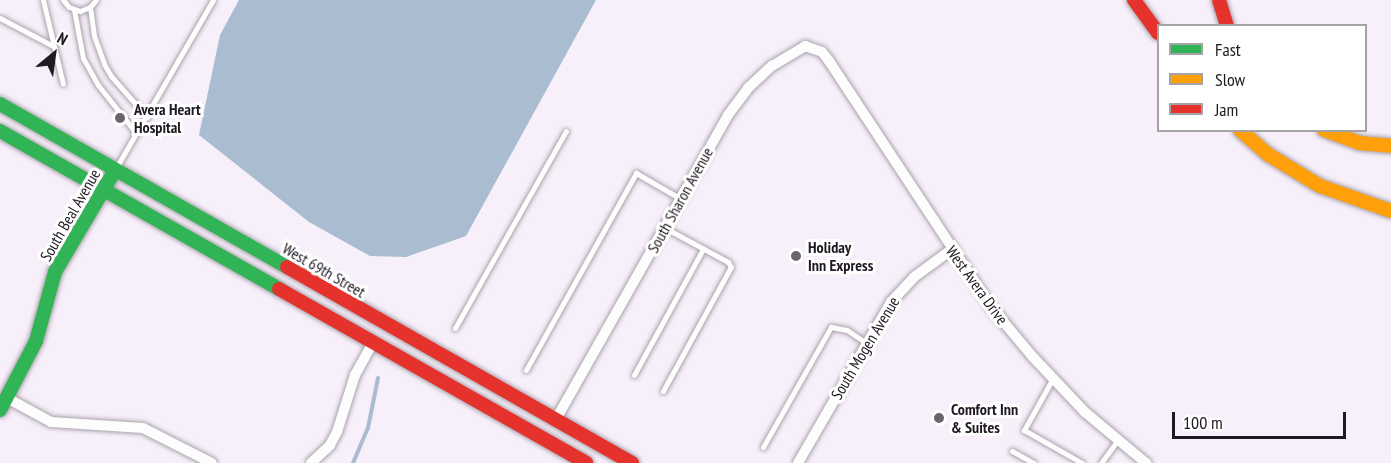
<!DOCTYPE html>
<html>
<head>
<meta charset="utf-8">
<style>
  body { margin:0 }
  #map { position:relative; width:1391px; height:463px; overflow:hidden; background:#f7effa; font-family:"PT Sans Narrow",sans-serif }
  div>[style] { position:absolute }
  .water>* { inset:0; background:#a9bcd0 }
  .stream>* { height:4px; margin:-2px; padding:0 2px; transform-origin:2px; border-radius:2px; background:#a9bcd0 }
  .roads { filter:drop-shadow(0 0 2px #aaa4ac) drop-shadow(0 0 2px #aaa4ac) }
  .lane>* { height:5px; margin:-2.5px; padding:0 2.5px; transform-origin:2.5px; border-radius:2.5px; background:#fefdfe }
  .street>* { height:10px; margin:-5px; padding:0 5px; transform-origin:5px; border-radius:5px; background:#fefdfe }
  .fast>* { height:14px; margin:-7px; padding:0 7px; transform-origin:7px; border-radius:7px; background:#30b455 }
  .slow>* { height:14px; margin:-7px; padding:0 7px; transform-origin:7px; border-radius:7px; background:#ff9f0a }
  .jam>* { height:14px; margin:-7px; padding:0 7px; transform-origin:7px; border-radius:7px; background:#e5322d }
  .dots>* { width:16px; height:16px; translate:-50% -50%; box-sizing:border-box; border:3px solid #fff; border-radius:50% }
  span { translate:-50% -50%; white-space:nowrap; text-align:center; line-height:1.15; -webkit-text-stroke:6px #fff; paint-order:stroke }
  .poi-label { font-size:16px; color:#1f1921; font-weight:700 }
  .left { translate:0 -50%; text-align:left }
  .street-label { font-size:16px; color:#1f1921 }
  .legend { position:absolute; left:1157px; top:24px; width:210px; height:108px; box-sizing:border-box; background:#fff; border:2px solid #a5a3a6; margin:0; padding:8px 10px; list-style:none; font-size:18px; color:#1f1921 }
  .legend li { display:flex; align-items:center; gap:12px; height:30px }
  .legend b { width:30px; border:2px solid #a5a3a6 }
  .north { position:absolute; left:24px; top:24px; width:60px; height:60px; -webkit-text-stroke:4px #fff; paint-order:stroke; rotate:29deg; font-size:16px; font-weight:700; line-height:24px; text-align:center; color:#1f1921 }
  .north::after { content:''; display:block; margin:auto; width:21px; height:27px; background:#1f1921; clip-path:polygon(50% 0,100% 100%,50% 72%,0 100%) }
  .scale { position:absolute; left:1172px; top:412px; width:174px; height:27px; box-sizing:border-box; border:3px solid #1f1921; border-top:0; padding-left:8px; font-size:18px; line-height:21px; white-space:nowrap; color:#1f1921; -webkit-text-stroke:4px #fff; paint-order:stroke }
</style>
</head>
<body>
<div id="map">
  <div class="water">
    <div style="clip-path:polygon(239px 0,596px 0,466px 236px,406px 257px,370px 256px,309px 222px,199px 135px,220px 35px)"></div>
  </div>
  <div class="stream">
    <div style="left:353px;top:463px;width:38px;rotate:-67deg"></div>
    <div style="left:368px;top:428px;width:51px;rotate:-78.7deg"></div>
  </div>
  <div class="roads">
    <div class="lane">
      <div style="left:43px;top:0;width:86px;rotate:76.6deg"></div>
      <div style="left:63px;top:0;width:9px;rotate:49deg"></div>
      <div style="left:69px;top:7px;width:12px;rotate:20deg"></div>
      <div style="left:80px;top:11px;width:11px;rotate:-22deg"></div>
      <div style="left:90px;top:7px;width:9px;rotate:-49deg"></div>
      <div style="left:90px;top:7px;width:29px;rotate:82deg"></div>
      <div style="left:94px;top:36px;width:30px;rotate:70deg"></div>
      <div style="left:104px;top:64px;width:14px;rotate:60deg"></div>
      <div style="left:111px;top:76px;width:55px;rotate:48.7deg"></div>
      <div style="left:74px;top:10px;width:49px;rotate:79.4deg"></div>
      <div style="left:83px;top:58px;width:31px;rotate:61deg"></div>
      <div style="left:98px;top:85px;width:61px;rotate:51.6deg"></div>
      <div style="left:0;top:18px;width:60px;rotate:27.8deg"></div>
      <div style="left:116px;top:168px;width:194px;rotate:-60deg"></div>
      <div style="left:455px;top:328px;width:226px;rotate:-60.6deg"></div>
      <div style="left:526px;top:370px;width:226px;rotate:-60.8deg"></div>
      <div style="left:636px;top:173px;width:52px;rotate:30deg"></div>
      <div style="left:634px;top:375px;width:144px;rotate:-61.3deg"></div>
      <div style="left:1053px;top:378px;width:60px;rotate:119.1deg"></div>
      <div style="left:1024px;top:430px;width:67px;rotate:29.6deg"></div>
      <div style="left:663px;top:391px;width:141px;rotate:-61.3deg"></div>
      <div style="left:731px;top:267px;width:6px;rotate:-121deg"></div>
      <div style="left:728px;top:262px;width:72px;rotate:-151.6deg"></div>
      <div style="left:763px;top:447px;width:138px;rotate:-60.5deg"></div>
      <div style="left:831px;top:327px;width:16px;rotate:11deg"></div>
      <div style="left:847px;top:330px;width:23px;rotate:34deg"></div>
      <div style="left:1012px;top:451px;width:25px;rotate:29deg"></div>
      <div style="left:1101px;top:463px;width:27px;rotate:-54deg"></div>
    </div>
    <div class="street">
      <div style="left:7px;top:398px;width:50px;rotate:28.6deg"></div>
      <div style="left:51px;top:422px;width:92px;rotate:3.7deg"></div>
      <div style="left:143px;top:428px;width:77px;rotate:26.9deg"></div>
      <div style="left:555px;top:421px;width:352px;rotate:-60.5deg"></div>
      <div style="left:728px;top:115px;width:34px;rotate:-53deg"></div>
      <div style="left:748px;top:88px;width:33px;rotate:-43deg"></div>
      <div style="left:772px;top:66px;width:39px;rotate:-31deg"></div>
      <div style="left:805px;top:46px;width:18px;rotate:19deg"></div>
      <div style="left:822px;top:52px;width:11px;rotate:52deg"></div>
      <div style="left:829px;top:61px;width:296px;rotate:56.6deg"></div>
      <div style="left:992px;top:308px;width:62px;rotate:50.2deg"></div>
      <div style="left:1032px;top:356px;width:77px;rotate:46.6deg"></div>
      <div style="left:1085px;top:412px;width:80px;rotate:39.9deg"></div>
      <div style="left:311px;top:463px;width:26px;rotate:-43deg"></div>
      <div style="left:330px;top:445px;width:15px;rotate:-62deg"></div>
      <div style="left:337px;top:432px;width:60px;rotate:-72.5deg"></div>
      <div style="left:355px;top:375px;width:37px;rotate:-61deg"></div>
      <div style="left:798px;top:463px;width:186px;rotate:-60deg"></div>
      <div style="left:891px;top:302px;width:34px;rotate:-47deg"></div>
      <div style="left:914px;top:277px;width:46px;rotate:-36.1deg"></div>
    </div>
    <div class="fast">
      <div style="left:0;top:104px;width:330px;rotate:29.6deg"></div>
      <div style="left:0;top:131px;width:321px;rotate:29.5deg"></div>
      <div style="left:0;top:410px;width:78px;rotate:-62.4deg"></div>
      <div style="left:36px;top:341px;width:72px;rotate:-74.6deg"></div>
      <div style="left:55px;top:272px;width:118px;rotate:-59.5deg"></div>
    </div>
    <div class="slow">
      <div style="left:1240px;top:130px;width:38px;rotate:41deg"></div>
      <div style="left:1269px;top:155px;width:60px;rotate:31.3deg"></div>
      <div style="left:1320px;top:186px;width:75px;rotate:19.4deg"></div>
      <div style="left:1324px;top:130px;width:37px;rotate:20deg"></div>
      <div style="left:1359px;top:143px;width:32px;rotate:5deg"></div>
    </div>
    <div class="jam">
      <div style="left:1134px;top:0;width:41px;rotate:54deg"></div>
      <div style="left:1219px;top:0;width:27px;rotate:73deg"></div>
      <div style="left:287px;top:267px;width:397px;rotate:29.6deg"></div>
      <div style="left:279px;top:289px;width:353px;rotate:29.5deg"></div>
    </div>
  </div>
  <div class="dots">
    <div style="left:120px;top:118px;background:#6b646d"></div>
    <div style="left:796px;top:256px;background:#6b646d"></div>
    <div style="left:939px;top:418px;background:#6b646d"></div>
  </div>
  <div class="poi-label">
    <span class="left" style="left:134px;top:118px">Avera Heart<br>Hospital</span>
    <span class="left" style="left:808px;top:256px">Holiday<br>Inn Express</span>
    <span class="left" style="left:951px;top:418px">Comfort Inn<br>&amp; Suites</span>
  </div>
  <div class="street-label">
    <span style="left:680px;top:200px;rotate:-61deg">South Sharon Avenue</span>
    <span style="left:70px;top:215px;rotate:-60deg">South Beal Avenue</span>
    <span style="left:324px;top:270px;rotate:30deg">West 69th Street</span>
    <span style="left:977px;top:285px;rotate:54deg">West Avera Drive</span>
    <span style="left:865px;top:348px;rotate:-59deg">South Mogen Avenue</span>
  </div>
  <ul class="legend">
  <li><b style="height:8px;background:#30b455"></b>Fast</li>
  <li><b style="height:8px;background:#ff9f0a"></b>Slow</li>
  <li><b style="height:8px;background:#e5322d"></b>Jam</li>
  </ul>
  <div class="north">N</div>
  <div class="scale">100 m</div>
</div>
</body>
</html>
